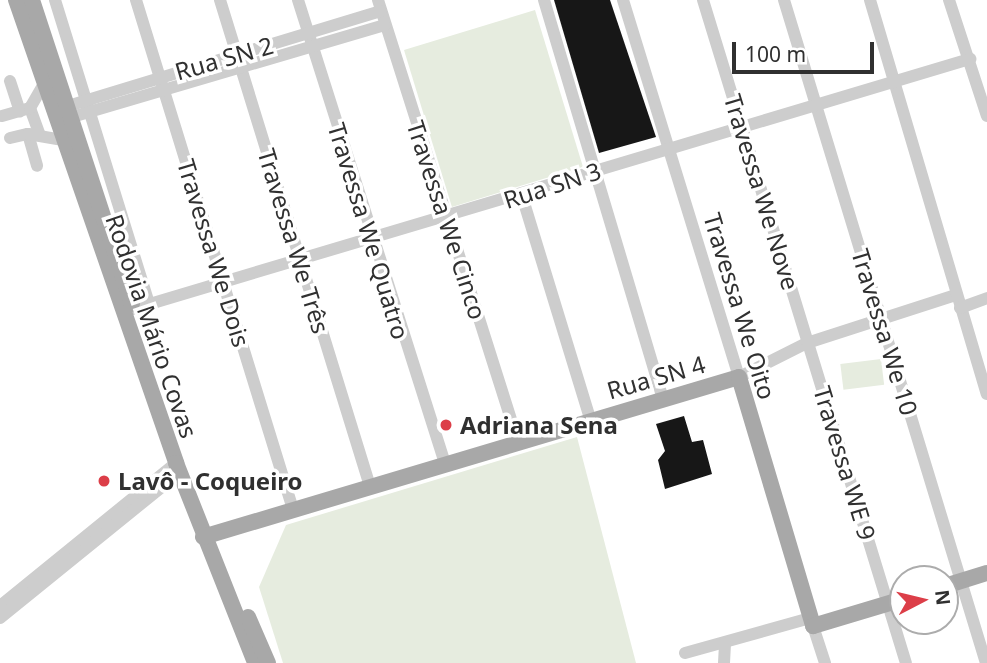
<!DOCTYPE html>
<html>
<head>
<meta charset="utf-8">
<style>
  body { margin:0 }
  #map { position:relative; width:987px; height:663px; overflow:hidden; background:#fff; font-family:"Noto Sans",sans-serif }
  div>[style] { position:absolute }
  .green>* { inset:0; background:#e6ecdf; transform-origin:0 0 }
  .building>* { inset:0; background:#171717 }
  .minor>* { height:12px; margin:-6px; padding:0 6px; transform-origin:6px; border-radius:6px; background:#cdcdcd }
  .major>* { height:16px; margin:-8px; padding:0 8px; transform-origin:8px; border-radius:8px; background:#a8a8a8 }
  .dots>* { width:19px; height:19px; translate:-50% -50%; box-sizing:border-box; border:4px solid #fff; border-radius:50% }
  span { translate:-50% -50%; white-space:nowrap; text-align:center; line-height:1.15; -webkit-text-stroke:7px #fff; paint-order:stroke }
  .street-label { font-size:24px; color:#303030 }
  .poi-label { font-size:24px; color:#303030; font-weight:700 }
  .left { translate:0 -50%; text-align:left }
  .north { position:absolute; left:889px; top:565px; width:70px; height:70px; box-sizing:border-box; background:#fff; border:2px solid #acacac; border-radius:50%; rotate:83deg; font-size:19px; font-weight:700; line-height:28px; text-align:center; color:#303030 }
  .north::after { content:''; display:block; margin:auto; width:24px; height:32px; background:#dc3e48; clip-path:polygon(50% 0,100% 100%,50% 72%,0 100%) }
  .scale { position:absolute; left:732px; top:42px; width:142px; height:32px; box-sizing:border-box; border:4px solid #303030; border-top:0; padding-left:9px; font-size:21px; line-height:24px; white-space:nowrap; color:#303030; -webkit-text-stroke:5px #fff; paint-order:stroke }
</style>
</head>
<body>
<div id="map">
  <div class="green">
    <div style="left:535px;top:10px;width:164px;height:137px;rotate:73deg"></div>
    <div style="left:881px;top:359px;width:26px;height:41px;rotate:83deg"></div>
    <div style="clip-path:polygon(577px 437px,636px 663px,283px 663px,259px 587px,286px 525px)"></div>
  </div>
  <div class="building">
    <div style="clip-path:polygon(554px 0,610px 0,656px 137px,599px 153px)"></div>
    <div style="clip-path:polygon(684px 416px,692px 442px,703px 440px,712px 474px,665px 489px,658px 460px,665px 451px,656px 424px)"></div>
  </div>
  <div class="minor">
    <div style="left:55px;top:0;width:317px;rotate:72.8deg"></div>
    <div style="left:136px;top:0;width:530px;rotate:72.87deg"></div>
    <div style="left:220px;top:0;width:505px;rotate:72.86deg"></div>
    <div style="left:298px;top:0;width:484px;rotate:72.4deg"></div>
    <div style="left:378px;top:0;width:460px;rotate:72.4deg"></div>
    <div style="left:544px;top:0;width:415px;rotate:73.4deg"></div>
    <div style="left:623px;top:0;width:394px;rotate:72.9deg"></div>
    <div style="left:739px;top:377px;width:76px;rotate:-26.6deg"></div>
    <div style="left:807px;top:343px;width:157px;rotate:-17.9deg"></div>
    <div style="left:703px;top:0;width:693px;rotate:72.98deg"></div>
    <div style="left:784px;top:0;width:693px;rotate:73.06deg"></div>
    <div style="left:870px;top:0;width:411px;rotate:73.5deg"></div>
    <div style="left:949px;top:0;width:122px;rotate:71.9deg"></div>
    <div style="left:10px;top:81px;width:32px;rotate:72deg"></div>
    <div style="left:68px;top:106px;width:327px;rotate:-16.9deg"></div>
    <div style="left:30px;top:108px;width:29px;rotate:70deg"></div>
    <div style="left:2px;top:116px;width:29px;rotate:-16deg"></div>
    <div style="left:30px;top:108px;width:32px;rotate:-60deg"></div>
    <div style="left:72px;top:117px;width:326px;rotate:-16.4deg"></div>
    <div style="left:28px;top:134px;width:33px;rotate:74deg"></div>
    <div style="left:10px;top:138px;width:18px;rotate:-13deg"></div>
    <div style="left:28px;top:134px;width:40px;rotate:10deg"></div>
    <div style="left:522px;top:196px;width:233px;rotate:73deg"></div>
    <div style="left:960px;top:308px;width:29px;rotate:-20deg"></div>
    <div style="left:133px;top:309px;width:874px;rotate:-16.63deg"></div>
    <div style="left:0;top:606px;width:227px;rotate:-39.1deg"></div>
    <div style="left:0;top:618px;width:232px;rotate:-39deg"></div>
    <div style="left:813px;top:626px;width:39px;rotate:72deg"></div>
    <div style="left:685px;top:653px;width:130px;rotate:-15.6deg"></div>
    <div style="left:724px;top:663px;width:20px;rotate:-87deg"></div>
  </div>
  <div class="major">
    <div style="left:16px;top:0;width:490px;rotate:70.9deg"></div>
    <div style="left:176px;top:463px;width:215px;rotate:68.4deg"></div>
    <div style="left:32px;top:0;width:320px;rotate:71.8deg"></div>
    <div style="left:203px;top:537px;width:559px;rotate:-16.62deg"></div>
    <div style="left:739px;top:377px;width:260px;rotate:73.4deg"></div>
    <div style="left:813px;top:626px;width:94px;rotate:-16.7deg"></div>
    <div style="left:945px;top:586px;width:44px;rotate:-17.2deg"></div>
    <div style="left:248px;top:617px;width:50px;rotate:66.5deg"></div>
  </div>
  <div class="dots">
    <div style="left:446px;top:425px;background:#dc3e48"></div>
    <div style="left:104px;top:481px;background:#dc3e48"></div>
  </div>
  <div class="street-label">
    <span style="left:224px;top:58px;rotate:-16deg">Rua SN 2</span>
    <span style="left:552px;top:185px;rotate:-18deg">Rua SN 3</span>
    <span style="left:762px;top:192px;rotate:73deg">Travessa We Nove</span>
    <span style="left:447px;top:220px;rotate:72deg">Travessa We Cinco</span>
    <span style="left:369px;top:231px;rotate:73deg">Travessa We Quatro</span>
    <span style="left:294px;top:241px;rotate:73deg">Travessa We Três</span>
    <span style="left:214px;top:253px;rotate:73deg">Travessa We Dois</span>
    <span style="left:740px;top:306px;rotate:73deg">Travessa We Oito</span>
    <span style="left:152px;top:326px;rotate:71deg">Rodovia Mário Covas</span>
    <span style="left:885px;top:332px;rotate:73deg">Travessa We 10</span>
    <span style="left:656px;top:377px;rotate:-16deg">Rua SN 4</span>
    <span style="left:845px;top:463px;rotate:73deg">Travessa WE 9</span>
  </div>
  <div class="poi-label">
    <span class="left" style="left:460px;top:425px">Adriana Sena</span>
    <span class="left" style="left:118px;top:481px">Lavô - Coqueiro</span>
  </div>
  <div class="north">N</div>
  <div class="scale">100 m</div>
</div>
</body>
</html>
